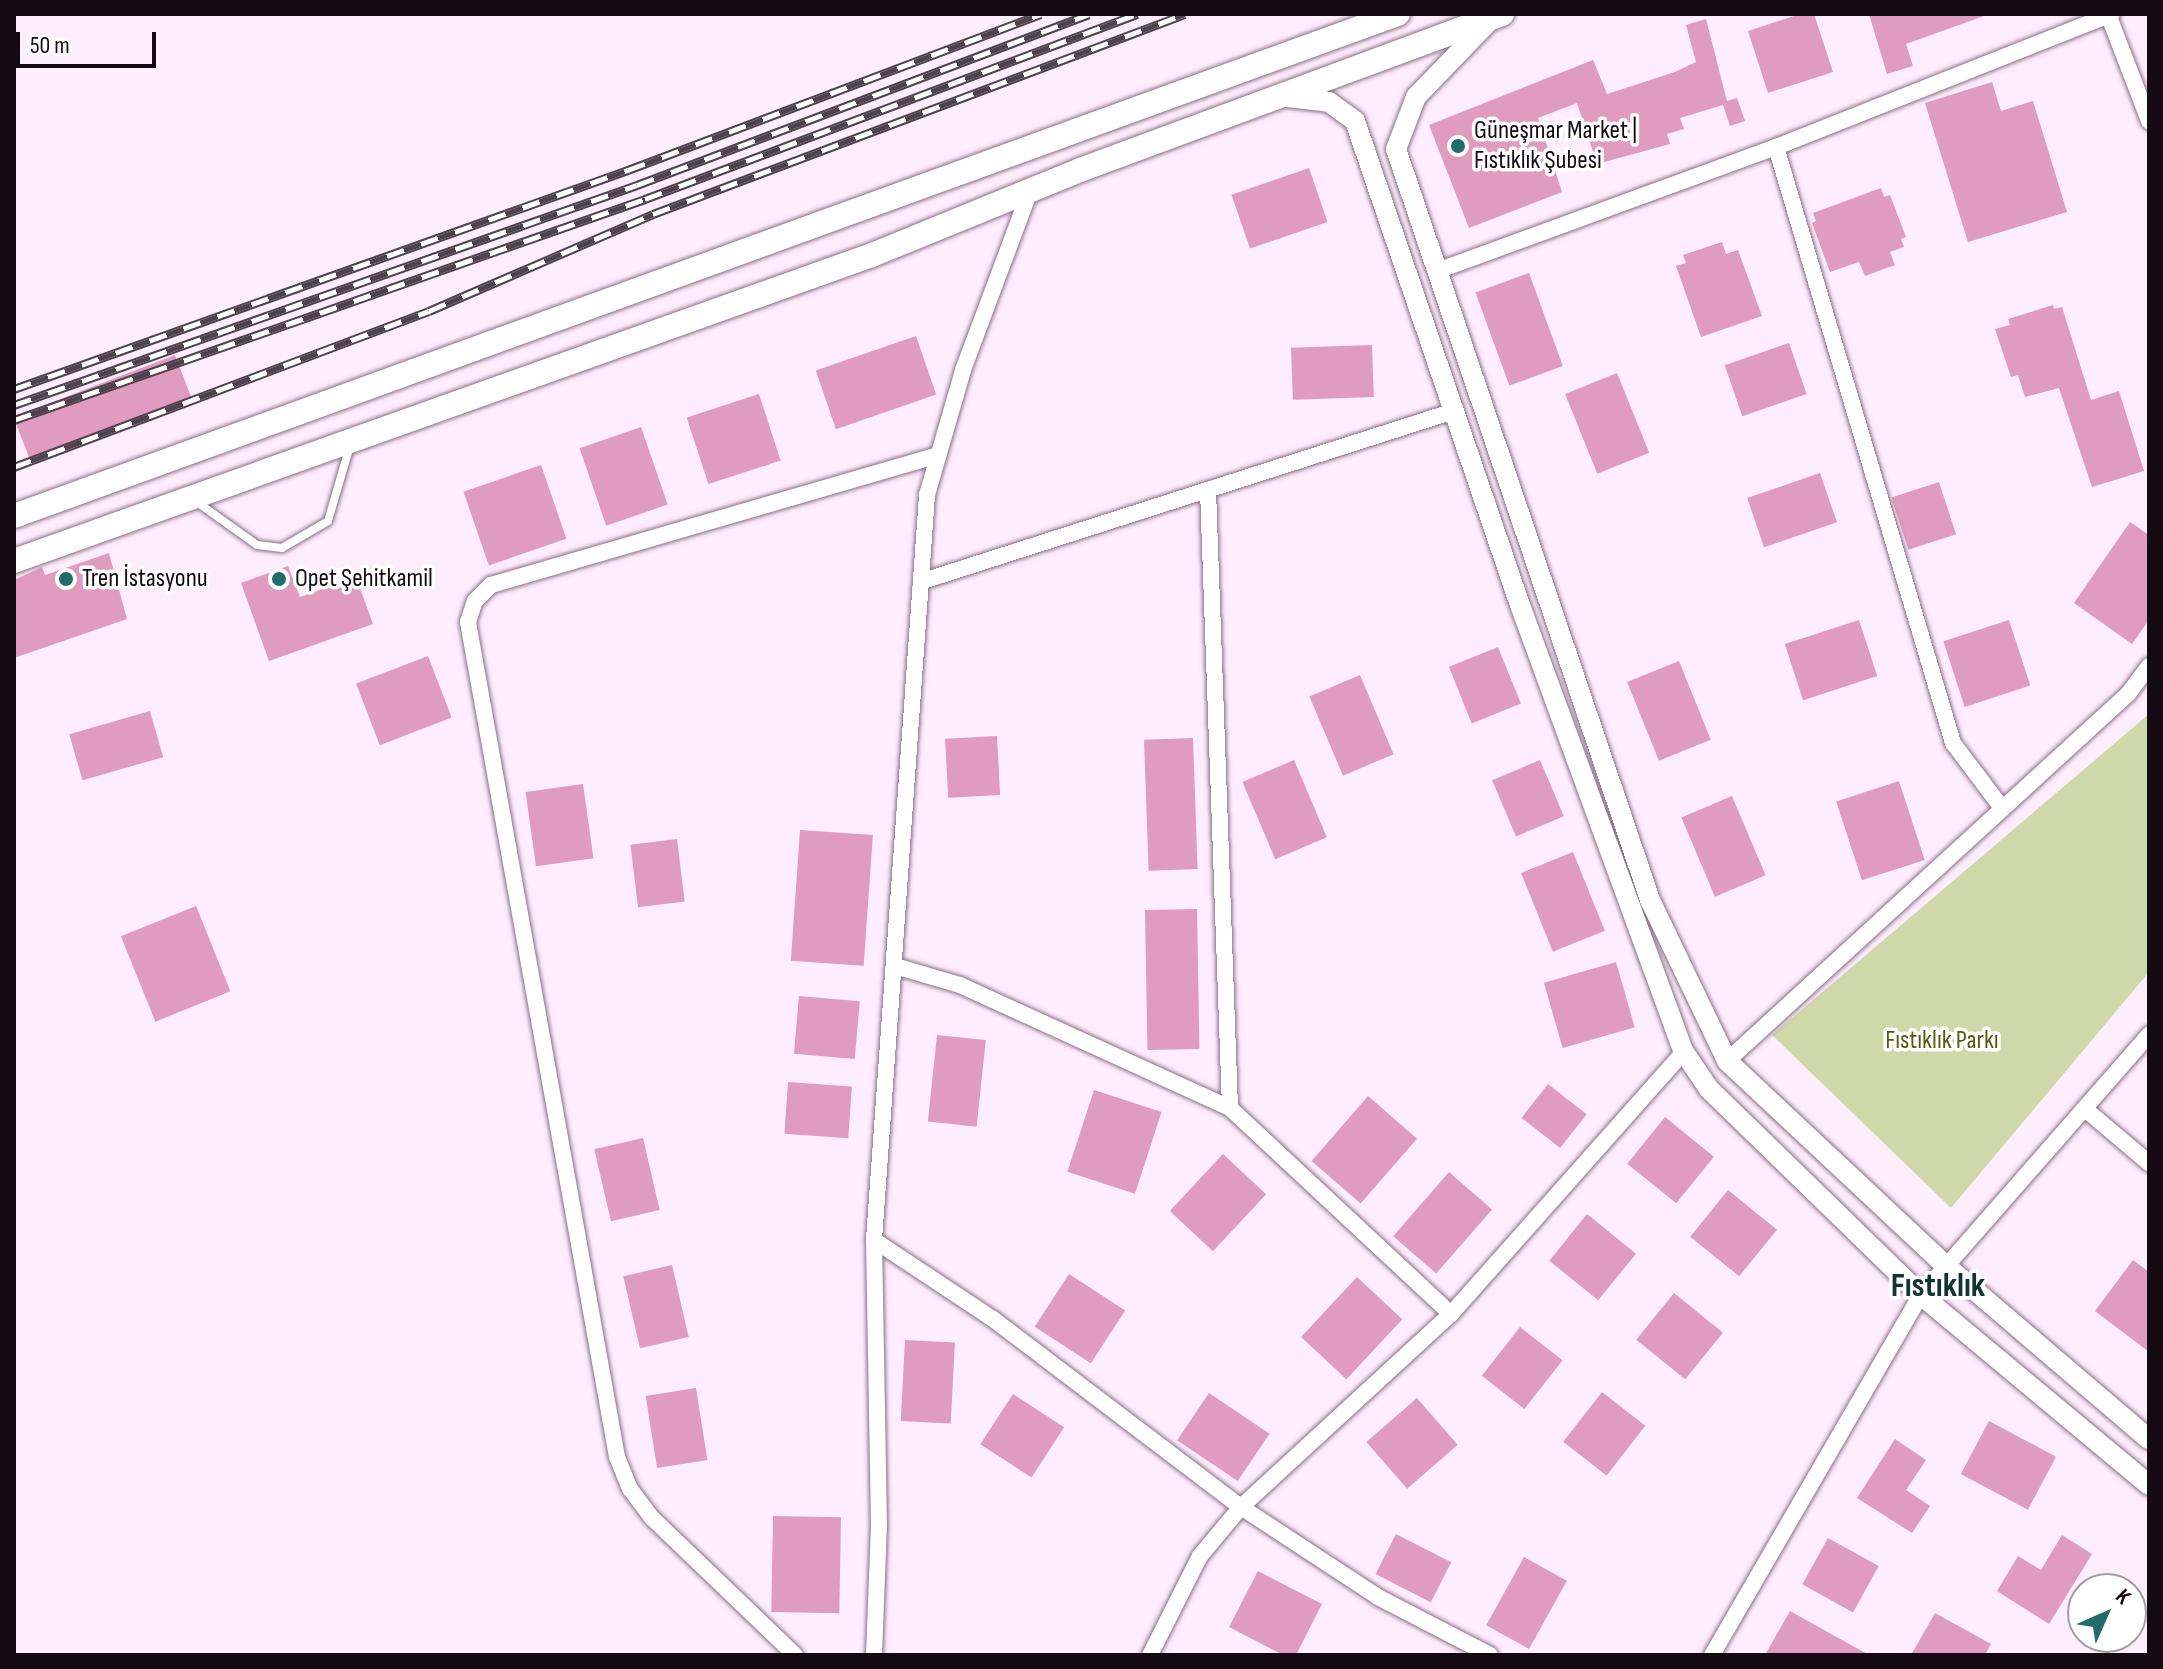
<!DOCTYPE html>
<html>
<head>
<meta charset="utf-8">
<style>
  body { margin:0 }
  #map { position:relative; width:2163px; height:1669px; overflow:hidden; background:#feedfd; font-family:"Sofia Sans Condensed",sans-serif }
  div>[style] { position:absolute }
  .green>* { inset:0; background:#cfd8a9 }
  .building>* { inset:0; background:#df9cbe; transform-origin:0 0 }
  .roads { filter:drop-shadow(0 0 2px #886f86) drop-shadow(0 0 2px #886f86) }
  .service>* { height:8px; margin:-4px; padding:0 4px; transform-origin:4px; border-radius:4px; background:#fff }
  .minor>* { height:16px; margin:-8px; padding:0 8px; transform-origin:8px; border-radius:8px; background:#fff }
  .tertiary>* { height:20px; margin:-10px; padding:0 10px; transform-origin:10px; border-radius:10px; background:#fff }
  .primary>* { height:24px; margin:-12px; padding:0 12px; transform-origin:12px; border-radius:12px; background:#fff }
  .rail>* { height:9px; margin-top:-4.5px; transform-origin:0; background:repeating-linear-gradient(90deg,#fff 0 18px,#4d424d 0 36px); box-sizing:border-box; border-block:2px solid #4d424d }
  .dots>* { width:22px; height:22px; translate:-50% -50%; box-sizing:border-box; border:4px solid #fff; border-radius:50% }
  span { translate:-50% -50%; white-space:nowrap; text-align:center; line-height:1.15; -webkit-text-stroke:7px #fff; paint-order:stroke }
  .poi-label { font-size:26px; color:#130a13 }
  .left { translate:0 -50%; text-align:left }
  .park-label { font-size:26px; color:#545d0f }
  .district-label { font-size:34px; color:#113433; font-weight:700 }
  .frame { position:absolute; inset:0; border:16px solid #130a13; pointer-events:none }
  .north { position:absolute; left:2067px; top:1573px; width:80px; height:80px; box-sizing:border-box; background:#fff; border:2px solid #a19da1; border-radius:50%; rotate:45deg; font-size:22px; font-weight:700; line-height:32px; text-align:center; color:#130a13 }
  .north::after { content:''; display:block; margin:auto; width:28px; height:36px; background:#206c6b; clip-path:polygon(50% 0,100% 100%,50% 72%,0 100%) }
  .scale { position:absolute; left:16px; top:32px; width:140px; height:36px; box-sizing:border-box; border:4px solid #130a13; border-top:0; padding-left:10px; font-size:24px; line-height:28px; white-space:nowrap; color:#130a13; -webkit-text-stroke:6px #fff; paint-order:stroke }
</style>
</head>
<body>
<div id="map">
  <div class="green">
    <div style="clip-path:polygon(2149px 714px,2149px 972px,1951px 1208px,1772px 1035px)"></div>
  </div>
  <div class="building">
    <div style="clip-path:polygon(1800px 14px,1814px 14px,1833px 72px,1768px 93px,1748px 31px)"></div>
    <div style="clip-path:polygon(1869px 14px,1984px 14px,1984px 16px,1906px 44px,1913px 66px,1887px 74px)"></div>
    <div style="clip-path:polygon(1706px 19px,1727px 101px,1737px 98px,1745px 121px,1730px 126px,1723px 105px,1680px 118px,1684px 129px,1667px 134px,1670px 144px,1597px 164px,1577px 103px,1538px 118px,1562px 192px,1469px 228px,1429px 125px,1593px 60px,1607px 94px,1675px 72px,1696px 62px,1686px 25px)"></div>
    <div style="clip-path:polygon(1992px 82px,2001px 111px,2033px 101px,2067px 212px,1968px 242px,1925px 103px)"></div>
    <div style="left:1309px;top:168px;width:57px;height:82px;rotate:71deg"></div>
    <div style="clip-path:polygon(1881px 188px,1884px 197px,1890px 195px,1906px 237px,1901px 239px,1904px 247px,1890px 252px,1895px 265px,1865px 276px,1859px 262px,1830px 272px,1812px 223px,1816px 221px,1813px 213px)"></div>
    <div style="clip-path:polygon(1722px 242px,1726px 254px,1738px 250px,1762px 316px,1701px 337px,1676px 266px,1686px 263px,1683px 255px)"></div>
    <div style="left:1529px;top:273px;width:99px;height:57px;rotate:70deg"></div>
    <div style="clip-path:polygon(2053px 305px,2054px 309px,2062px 307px,2091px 400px,2119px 391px,2144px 471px,2092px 487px,2059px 388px,2025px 397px,2018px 375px,2011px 377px,1995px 329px,2010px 325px,2008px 319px)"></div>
    <div style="left:916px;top:336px;width:62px;height:106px;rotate:71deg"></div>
    <div style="left:1789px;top:343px;width:54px;height:68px;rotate:71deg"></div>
    <div style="left:1372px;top:345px;width:52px;height:81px;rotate:88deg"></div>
    <div style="left:175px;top:355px;width:48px;height:173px;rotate:69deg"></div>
    <div style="left:1617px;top:373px;width:86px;height:56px;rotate:68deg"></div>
    <div style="left:759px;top:394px;width:70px;height:76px;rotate:72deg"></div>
    <div style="left:641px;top:427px;width:82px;height:65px;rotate:71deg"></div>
    <div style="left:541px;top:465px;width:78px;height:82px;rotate:71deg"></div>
    <div style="left:1820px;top:473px;width:52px;height:77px;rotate:71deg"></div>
    <div style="left:1939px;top:482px;width:55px;height:50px;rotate:72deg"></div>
    <div style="clip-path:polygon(2130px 522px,2149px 535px,2149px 620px,2132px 644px,2074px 603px)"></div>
    <div style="clip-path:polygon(109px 553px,127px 619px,14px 658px,14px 580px,42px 567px,45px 575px)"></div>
    <div style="clip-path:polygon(288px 566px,300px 597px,356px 577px,373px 624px,269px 661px,241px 583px)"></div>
    <div style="left:1859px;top:620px;width:59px;height:78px;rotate:72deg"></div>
    <div style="left:2009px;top:620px;width:69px;height:69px;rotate:72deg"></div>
    <div style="left:1498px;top:647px;width:61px;height:53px;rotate:68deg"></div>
    <div style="left:428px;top:656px;width:66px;height:77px;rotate:69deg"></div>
    <div style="left:1679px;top:661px;width:85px;height:56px;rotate:68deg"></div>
    <div style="left:1360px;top:675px;width:86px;height:55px;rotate:67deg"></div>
    <div style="left:150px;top:711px;width:48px;height:84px;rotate:74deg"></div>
    <div style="left:997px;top:736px;width:59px;height:52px;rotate:87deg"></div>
    <div style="left:1193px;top:738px;width:131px;height:49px;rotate:88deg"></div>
    <div style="left:1294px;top:760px;width:84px;height:56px;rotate:67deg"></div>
    <div style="left:1540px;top:760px;width:61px;height:52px;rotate:67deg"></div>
    <div style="left:1899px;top:781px;width:83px;height:66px;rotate:72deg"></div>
    <div style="left:583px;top:784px;width:75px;height:58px;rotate:82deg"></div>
    <div style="left:1732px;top:796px;width:86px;height:55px;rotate:67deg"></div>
    <div style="left:800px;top:830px;width:73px;height:131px;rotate:4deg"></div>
    <div style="left:677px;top:839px;width:63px;height:47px;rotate:83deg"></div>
    <div style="left:1573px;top:852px;width:85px;height:56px;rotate:68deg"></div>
    <div style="left:196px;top:906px;width:92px;height:81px;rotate:68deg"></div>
    <div style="left:1197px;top:909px;width:140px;height:52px;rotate:89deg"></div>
    <div style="left:1616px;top:962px;width:68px;height:75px;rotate:74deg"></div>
    <div style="left:799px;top:996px;width:61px;height:58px;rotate:5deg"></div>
    <div style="left:937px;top:1035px;width:49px;height:87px;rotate:6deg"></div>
    <div style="left:788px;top:1082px;width:64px;height:52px;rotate:4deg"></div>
    <div style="left:1548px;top:1084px;width:49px;height:43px;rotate:38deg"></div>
    <div style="left:1094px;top:1090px;width:71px;height:86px;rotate:18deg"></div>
    <div style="left:1368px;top:1096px;width:65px;height:86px;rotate:41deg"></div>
    <div style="left:1665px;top:1117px;width:63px;height:60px;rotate:39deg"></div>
    <div style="left:643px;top:1138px;width:74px;height:50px;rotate:77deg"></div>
    <div style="left:1223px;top:1154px;width:59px;height:78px;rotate:43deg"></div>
    <div style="left:1449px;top:1172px;width:57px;height:85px;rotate:41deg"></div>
    <div style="left:1728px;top:1190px;width:63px;height:60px;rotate:39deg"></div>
    <div style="left:1587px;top:1214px;width:63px;height:60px;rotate:39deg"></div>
    <div style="clip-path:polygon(2133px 1260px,2149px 1272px,2149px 1352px,2095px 1311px)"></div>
    <div style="left:672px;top:1265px;width:74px;height:50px;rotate:77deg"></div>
    <div style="left:1069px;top:1274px;width:67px;height:63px;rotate:33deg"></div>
    <div style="left:1357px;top:1277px;width:62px;height:82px;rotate:43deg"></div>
    <div style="left:1674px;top:1293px;width:63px;height:60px;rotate:39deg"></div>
    <div style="left:1520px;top:1327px;width:54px;height:62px;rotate:38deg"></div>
    <div style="left:905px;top:1340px;width:50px;height:81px;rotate:3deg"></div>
    <div style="left:696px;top:1388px;width:73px;height:51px;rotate:81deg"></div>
    <div style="left:1602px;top:1392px;width:55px;height:63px;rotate:38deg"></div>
    <div style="left:1209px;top:1393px;width:73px;height:57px;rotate:34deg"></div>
    <div style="left:1013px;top:1394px;width:61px;height:60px;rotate:33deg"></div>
    <div style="left:1417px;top:1398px;width:62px;height:67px;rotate:49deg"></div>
    <div style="left:1989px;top:1421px;width:76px;height:60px;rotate:28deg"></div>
    <div style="clip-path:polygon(1895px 1439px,1926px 1460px,1906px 1490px,1930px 1506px,1912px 1533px,1857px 1498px)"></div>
    <div style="left:773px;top:1516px;width:68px;height:96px;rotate:1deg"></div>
    <div style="left:1396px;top:1534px;width:62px;height:45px;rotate:27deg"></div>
    <div style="clip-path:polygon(2062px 1535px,2092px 1554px,2049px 1624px,1997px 1591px,2018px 1556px,2041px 1570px)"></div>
    <div style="left:1828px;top:1538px;width:58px;height:53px;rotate:29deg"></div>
    <div style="left:1524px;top:1557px;width:49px;height:78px;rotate:29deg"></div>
    <div style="clip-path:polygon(1258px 1571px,1322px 1604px,1296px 1655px,1283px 1655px,1229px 1627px)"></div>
    <div style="clip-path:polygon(1790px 1611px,1869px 1655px,1765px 1655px)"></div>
    <div style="clip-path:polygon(1935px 1613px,1991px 1644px,1985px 1655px,1911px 1655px)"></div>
  </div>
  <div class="roads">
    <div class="service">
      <div style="left:194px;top:500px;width:77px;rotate:35.5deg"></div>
      <div style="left:257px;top:545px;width:25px;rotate:7deg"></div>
      <div style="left:282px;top:548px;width:53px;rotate:-30.4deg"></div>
      <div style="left:328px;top:521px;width:78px;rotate:-73.7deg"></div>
    </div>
    <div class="minor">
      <div style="left:2108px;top:14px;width:115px;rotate:69deg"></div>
      <div style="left:1776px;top:147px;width:622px;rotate:73.46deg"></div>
      <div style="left:1953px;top:743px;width:81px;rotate:53deg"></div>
      <div style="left:1437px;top:271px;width:361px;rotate:-20.1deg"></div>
      <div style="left:1776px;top:147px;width:361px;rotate:-21.6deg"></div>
      <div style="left:1208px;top:490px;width:618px;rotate:87.96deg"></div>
      <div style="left:1230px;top:1108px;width:302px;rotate:43deg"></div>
      <div style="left:923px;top:581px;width:558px;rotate:-17.75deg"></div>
      <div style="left:895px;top:966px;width:68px;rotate:16.3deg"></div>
      <div style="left:960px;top:985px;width:297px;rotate:24.5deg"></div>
      <div style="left:1727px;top:1061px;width:544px;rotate:-42.47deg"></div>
      <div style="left:2128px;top:694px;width:35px;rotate:-53deg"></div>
      <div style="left:2085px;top:1109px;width:84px;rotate:40.2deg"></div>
      <div style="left:874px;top:1240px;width:143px;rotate:33.6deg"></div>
      <div style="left:993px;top:1319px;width:311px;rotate:37.2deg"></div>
      <div style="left:1241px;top:1507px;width:164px;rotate:33.3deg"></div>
      <div style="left:1378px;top:1597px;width:126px;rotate:27.4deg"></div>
      <div style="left:795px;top:1655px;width:198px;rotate:-136.2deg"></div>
      <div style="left:652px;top:1518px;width:36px;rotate:-127deg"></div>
      <div style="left:630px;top:1489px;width:35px;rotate:-112deg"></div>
      <div style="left:617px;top:1457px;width:848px;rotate:-100.12deg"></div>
      <div style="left:468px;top:622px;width:22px;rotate:-72deg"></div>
      <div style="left:475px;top:601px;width:23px;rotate:-45deg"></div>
      <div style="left:491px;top:585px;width:466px;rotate:-16.2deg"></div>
      <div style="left:874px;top:1655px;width:129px;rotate:-87.8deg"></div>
      <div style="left:879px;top:1526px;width:286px;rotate:-91deg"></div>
      <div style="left:874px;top:1240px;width:747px;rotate:-85.93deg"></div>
      <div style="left:927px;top:495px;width:130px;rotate:-73.9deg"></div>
      <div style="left:963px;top:370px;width:191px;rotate:-69.5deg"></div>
      <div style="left:1150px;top:1655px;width:111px;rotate:-63.2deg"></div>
      <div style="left:1200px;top:1556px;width:64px;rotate:-50.1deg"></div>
      <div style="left:1241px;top:1507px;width:285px;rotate:-42.6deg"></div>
      <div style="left:1451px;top:1314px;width:351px;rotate:-48.4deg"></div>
      <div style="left:1712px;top:1655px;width:416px;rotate:-59.9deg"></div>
      <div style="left:1921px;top:1295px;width:346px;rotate:-48.8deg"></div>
    </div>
    <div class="tertiary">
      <div style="left:1490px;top:20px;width:107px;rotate:133.9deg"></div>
      <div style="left:1416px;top:97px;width:56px;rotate:111deg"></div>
      <div style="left:1396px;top:149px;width:793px;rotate:71.31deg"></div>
      <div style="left:1650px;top:900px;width:178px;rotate:64.4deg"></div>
      <div style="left:1727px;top:1061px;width:299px;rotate:43.1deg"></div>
      <div style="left:1945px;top:1265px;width:268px;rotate:40.5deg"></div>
      <div style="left:1279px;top:96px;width:50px;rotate:6.8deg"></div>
      <div style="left:1329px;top:102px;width:32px;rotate:36deg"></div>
      <div style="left:1355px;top:121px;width:511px;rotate:71.18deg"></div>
      <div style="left:1520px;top:605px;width:476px;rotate:69.9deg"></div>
      <div style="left:1684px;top:1052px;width:45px;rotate:56deg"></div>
      <div style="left:1709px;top:1089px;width:296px;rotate:44.2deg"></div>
      <div style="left:1921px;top:1295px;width:297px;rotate:39.8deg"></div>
    </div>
    <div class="primary">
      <div style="left:14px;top:516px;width:1472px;rotate:-19.94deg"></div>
      <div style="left:14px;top:561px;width:911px;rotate:-19.63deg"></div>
      <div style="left:872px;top:255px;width:225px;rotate:-22.2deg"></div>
      <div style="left:1080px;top:170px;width:450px;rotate:-20.3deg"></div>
    </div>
  </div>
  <div class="rail">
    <div style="left:14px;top:389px;width:652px;rotate:-19.63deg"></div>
    <div style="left:628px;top:170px;width:441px;rotate:-20.7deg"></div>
    <div style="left:14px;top:405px;width:661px;rotate:-19.45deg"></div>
    <div style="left:637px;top:185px;width:483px;rotate:-20.7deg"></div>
    <div style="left:14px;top:420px;width:669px;rotate:-19.3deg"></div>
    <div style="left:645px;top:199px;width:526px;rotate:-20.61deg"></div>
    <div style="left:14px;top:467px;width:443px;rotate:-20.6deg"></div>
    <div style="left:429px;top:311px;width:244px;rotate:-23.4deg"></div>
    <div style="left:653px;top:214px;width:568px;rotate:-20.6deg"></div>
  </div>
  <div class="dots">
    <div style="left:1458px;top:146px;background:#206c6b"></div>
    <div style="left:66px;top:579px;background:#206c6b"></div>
    <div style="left:279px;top:579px;background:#206c6b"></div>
  </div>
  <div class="poi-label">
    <span class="left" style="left:1474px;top:146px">Güneşmar Market |<br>Fıstıklık Şubesi</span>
    <span class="left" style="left:82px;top:579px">Tren İstasyonu</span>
    <span class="left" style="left:295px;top:579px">Opet Şehitkamil</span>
  </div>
  <div class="park-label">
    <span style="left:1942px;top:1041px">Fıstıklık Parkı</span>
  </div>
  <div class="district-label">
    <span style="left:1938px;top:1286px">Fıstıklık</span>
  </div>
  <div class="frame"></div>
  <div class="north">K</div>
  <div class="scale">50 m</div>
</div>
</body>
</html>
